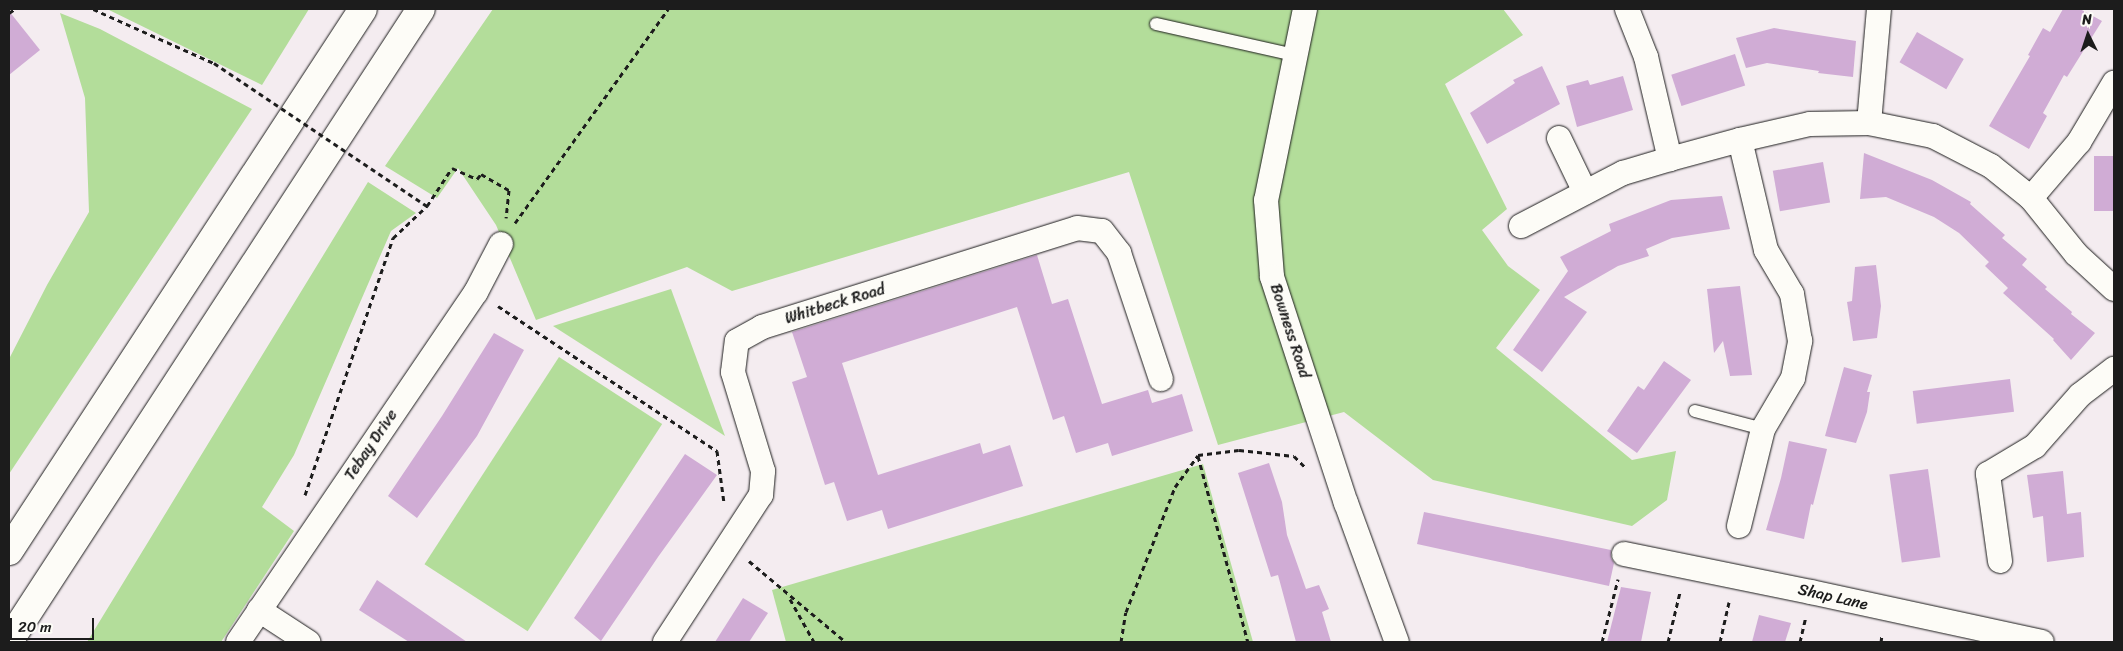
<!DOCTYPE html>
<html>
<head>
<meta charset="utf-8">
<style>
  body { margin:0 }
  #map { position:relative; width:2123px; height:651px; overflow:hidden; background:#f4ecf0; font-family:Sriracha,sans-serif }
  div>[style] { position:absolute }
  .green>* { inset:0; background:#b3dd9a; transform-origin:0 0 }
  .building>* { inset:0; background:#d0acd5; transform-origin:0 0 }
  .path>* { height:3px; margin-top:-1.5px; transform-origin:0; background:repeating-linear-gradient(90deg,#1c1c1c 0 5px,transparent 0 9px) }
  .roads { filter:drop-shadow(0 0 1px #1c1c1c) drop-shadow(0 0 1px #1c1c1c) }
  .lane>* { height:12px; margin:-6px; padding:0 6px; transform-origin:6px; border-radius:6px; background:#fdfcf7 }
  .street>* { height:24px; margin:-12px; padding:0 12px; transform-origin:12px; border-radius:12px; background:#fdfcf7 }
  .highway>* { height:28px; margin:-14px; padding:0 14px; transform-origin:14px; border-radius:14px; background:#fdfcf7 }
  .path-bridge>* { height:3px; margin-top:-1.5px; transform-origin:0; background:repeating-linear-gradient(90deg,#1c1c1c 0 5px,transparent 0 9px) }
  span { translate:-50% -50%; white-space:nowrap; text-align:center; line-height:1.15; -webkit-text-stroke:5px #fdfcf7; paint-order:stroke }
  .street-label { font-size:16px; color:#1c1c1c }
  .frame { position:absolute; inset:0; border:10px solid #1c1c1c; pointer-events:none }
  .north { position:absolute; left:2063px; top:10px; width:50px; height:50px; -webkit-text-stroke:4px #fdfcf7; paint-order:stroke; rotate:356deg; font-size:14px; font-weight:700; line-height:20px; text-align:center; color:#1c1c1c }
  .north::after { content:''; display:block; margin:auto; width:18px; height:22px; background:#1c1c1c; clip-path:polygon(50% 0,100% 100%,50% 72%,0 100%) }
  .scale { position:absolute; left:10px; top:618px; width:84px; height:22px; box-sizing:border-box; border:2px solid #1c1c1c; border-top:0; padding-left:6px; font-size:15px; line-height:18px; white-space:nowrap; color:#1c1c1c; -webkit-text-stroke:4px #fdfcf7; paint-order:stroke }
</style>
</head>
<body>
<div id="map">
  <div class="green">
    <div style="clip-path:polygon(107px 9px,309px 9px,262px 85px)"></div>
    <div style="clip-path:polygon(493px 9px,1503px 9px,1523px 35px,1445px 84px,1507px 209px,1482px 230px,1508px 266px,1540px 290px,1496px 348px,1632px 460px,1676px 451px,1667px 500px,1632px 526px,1433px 480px,1344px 412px,1218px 445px,1129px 172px,732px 291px,687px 267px,536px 320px,496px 225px,458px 168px,437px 198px,385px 166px)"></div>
    <div style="clip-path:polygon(60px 13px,100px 29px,252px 109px,9px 474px,9px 359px,47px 285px,89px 212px,85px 98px)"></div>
    <div style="clip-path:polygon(368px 182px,416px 213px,391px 231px,294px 455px,262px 507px,294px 531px,221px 642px,87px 642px)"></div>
    <div style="clip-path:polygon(671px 289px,725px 436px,553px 326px)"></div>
    <div style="left:559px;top:357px;width:123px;height:247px;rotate:33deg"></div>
    <div style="clip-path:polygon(1203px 464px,1253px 642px,786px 642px,772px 590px)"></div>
  </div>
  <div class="building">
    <div style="clip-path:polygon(2063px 9px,2080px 9px,2102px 21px,2067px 77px,2064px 75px,2043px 113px,2047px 116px,2029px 149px,1989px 126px,2030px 56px,2028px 55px,2043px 28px,2050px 32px)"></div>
    <div style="clip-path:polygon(9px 11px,40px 50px,9px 75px)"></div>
    <div style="clip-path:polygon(1774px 28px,1856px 41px,1853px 77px,1818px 73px,1819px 71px,1767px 63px,1746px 68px,1736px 38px)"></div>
    <div style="left:1917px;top:32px;width:54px;height:35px;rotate:30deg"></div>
    <div style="left:1735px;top:54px;width:33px;height:67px;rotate:72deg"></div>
    <div style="clip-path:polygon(1542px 66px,1560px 104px,1487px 144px,1470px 113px,1515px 83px,1513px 80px)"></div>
    <div style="clip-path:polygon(1623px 76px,1633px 110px,1577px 127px,1566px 86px,1588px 80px,1590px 85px)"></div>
    <div style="clip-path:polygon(1864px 153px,1932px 180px,1971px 202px,1970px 204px,2005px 235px,2002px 238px,2027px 259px,2022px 265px,2047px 287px,2045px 289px,2072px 312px,2071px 314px,2095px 333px,2071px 360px,2053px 340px,2054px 339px,2003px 293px,2008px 288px,1985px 266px,1989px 262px,1959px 233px,1934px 217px,1886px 197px,1860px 199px)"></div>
    <div style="left:2094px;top:156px;width:20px;height:55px"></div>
    <div style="left:1823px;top:162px;width:41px;height:51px;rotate:80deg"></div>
    <div style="clip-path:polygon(1722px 196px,1730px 229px,1672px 238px,1646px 249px,1649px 256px,1618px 266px,1564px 297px,1587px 312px,1542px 372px,1513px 350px,1568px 271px,1560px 257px,1611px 231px,1609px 224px,1671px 200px)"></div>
    <div style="clip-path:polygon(1037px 255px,1052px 304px,1068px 299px,1102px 404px,1148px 390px,1152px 403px,1182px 394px,1193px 431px,1112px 456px,1108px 443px,1076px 453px,1064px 416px,1053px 420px,1017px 307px,842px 363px,878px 475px,980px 443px,983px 454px,1010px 445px,1023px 486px,888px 529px,882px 510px,847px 521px,834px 482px,825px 485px,792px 382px,807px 377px,792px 332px)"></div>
    <div style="clip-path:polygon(1876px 265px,1881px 306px,1877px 338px,1853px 341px,1847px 302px,1852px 301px,1855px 267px)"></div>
    <div style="clip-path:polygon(1740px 286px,1752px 375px,1730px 376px,1723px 341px,1714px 353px,1707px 289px)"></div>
    <div style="clip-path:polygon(494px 333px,524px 350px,477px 436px,417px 518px,388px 496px,442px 416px)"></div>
    <div style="clip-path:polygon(1664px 361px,1691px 380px,1637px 453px,1607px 431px,1638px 386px,1644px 390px)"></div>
    <div style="clip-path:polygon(1844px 367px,1872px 375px,1867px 392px,1870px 392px,1867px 412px,1856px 443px,1825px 436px)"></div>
    <div style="left:2010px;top:379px;width:33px;height:98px;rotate:83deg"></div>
    <div style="clip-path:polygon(1789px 441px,1827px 449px,1813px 505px,1811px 504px,1804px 539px,1766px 530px,1781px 478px)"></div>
    <div style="clip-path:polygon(685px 454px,717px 475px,658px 557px,601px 641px,574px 618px)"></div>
    <div style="clip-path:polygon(1269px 463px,1282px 502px,1287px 535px,1306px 589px,1319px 585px,1329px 609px,1322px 612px,1331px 642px,1296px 642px,1278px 575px,1271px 577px,1238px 473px)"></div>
    <div style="left:1928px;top:469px;width:89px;height:39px;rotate:82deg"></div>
    <div style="clip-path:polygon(2063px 471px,2067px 514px,2081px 512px,2084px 557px,2047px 562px,2043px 516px,2033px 518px,2027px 475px)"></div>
    <div style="clip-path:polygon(1424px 512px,1611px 550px,1611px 558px,1614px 563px,1609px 586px,1417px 544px)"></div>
    <div style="clip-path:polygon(377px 580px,467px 642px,409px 642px,359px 610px)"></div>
    <div style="clip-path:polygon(1621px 587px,1651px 592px,1641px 642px,1607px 642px)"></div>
    <div style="clip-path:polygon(743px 598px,768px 613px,749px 642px,715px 642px)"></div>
    <div style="clip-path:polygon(1759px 615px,1791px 623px,1785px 642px,1752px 642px)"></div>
  </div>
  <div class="path">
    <div style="left:93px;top:9px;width:133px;rotate:24.1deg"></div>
    <div style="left:9px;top:13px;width:7px;rotate:-34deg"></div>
    <div style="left:515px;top:223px;width:263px;rotate:-54.4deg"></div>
    <div style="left:498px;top:306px;width:263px;rotate:33.5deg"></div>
    <div style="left:717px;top:451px;width:52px;rotate:82.3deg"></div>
    <div style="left:1198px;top:456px;width:193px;rotate:75deg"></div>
    <div style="left:305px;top:495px;width:272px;rotate:-71.1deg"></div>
    <div style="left:393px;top:238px;width:47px;rotate:-43.3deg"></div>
    <div style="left:427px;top:206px;width:45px;rotate:-56.7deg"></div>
    <div style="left:452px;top:168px;width:27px;rotate:24deg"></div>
    <div style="left:477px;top:179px;width:6px;rotate:-51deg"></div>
    <div style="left:481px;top:174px;width:32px;rotate:30deg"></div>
    <div style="left:509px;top:190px;width:28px;rotate:96deg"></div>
    <div style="left:749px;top:561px;width:126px;rotate:39.9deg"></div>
    <div style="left:790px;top:599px;width:49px;rotate:60.8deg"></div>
    <div style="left:1121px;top:642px;width:30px;rotate:-81deg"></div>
    <div style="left:1126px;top:612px;width:134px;rotate:-68.6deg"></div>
    <div style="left:1175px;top:487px;width:39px;rotate:-54deg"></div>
    <div style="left:1198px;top:455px;width:41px;rotate:-7deg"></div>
    <div style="left:1239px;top:450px;width:55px;rotate:6.2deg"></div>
    <div style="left:1294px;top:456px;width:17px;rotate:45deg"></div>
    <div style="left:1602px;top:642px;width:65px;rotate:-75.7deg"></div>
    <div style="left:1668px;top:642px;width:51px;rotate:-76.5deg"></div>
    <div style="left:1720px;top:642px;width:41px;rotate:-77.3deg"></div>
    <div style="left:1800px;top:642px;width:26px;rotate:-77deg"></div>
    <div style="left:1881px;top:642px;width:7px;rotate:-82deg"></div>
  </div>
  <div class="roads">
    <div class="lane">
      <div style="left:1156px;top:24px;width:142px;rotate:12.6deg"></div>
      <div style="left:1695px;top:411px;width:70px;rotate:14.8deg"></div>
    </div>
    <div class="street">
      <div style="left:1305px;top:9px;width:195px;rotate:101.5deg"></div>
      <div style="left:1266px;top:200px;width:77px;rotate:85.5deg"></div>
      <div style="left:1272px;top:277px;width:238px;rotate:71.9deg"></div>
      <div style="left:1346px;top:503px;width:148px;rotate:69.9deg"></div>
      <div style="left:1627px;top:9px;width:52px;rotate:68.4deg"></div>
      <div style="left:1646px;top:57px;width:105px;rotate:76.8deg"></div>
      <div style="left:1869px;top:123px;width:114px;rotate:-85deg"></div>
      <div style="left:1559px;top:138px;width:60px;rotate:64.3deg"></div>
      <div style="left:2031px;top:198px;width:74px;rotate:-49.4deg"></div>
      <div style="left:2079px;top:142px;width:69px;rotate:-59.3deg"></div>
      <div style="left:1521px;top:226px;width:115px;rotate:-27.5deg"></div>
      <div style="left:1623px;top:173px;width:49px;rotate:-16.6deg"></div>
      <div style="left:1670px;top:159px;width:73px;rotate:-15.2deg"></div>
      <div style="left:1740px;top:140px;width:72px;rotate:-12.9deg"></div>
      <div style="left:1810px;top:124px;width:59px;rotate:-1deg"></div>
      <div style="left:1869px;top:123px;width:65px;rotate:11.5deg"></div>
      <div style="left:1933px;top:136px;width:65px;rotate:27.3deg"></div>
      <div style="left:1991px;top:166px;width:51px;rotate:38.7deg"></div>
      <div style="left:2031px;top:198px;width:72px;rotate:51.2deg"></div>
      <div style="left:2076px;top:254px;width:52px;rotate:42.6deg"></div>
      <div style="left:1739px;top:526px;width:100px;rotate:-76.1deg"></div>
      <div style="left:1763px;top:429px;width:59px;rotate:-59.5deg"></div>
      <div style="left:1793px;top:378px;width:38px;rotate:-79deg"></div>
      <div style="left:1800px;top:341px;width:48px;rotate:-99.7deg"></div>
      <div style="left:1792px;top:294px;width:51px;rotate:-120.6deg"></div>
      <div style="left:1766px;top:250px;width:113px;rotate:-103.3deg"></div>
      <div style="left:1624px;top:554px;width:191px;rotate:11.5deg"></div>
      <div style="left:1811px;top:592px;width:236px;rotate:12.2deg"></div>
      <div style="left:2000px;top:561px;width:88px;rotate:-97.9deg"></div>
      <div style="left:1988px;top:474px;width:55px;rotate:-30.8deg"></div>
      <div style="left:2035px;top:446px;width:68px;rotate:-48.6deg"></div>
      <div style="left:2080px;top:395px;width:43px;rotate:-37.4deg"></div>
      <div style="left:259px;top:610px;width:59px;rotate:33.1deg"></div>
      <div style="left:238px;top:642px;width:423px;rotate:-55.8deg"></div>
      <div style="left:476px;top:292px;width:54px;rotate:-62.5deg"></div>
      <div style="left:665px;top:642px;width:176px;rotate:-56.9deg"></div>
      <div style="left:761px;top:495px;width:24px;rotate:-85deg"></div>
      <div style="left:763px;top:471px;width:103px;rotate:-106.9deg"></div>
      <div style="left:733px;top:372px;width:31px;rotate:-83deg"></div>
      <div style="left:737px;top:341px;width:29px;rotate:-29deg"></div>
      <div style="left:762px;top:327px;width:330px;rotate:-17.4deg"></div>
      <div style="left:1077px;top:228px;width:25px;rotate:7deg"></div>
      <div style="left:1102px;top:231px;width:28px;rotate:52deg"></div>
      <div style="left:1119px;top:253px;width:133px;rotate:71.6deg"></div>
    </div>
    <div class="highway">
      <div style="left:9px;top:551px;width:647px;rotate:-56.85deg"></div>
      <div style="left:9px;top:641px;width:754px;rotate:-56.9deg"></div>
    </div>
  </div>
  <div class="path-bridge">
    <div style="left:214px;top:63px;width:257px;rotate:33.9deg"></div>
  </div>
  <div class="street-label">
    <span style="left:835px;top:304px;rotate:-17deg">Whitbeck Road</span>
    <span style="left:1290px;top:331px;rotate:72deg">Bowness Road</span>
    <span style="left:371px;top:445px;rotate:-56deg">Tebay Drive</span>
    <span style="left:1833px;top:597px;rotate:13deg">Shap Lane</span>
  </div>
  <div class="frame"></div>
  <div class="north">N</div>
  <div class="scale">20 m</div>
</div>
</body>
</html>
